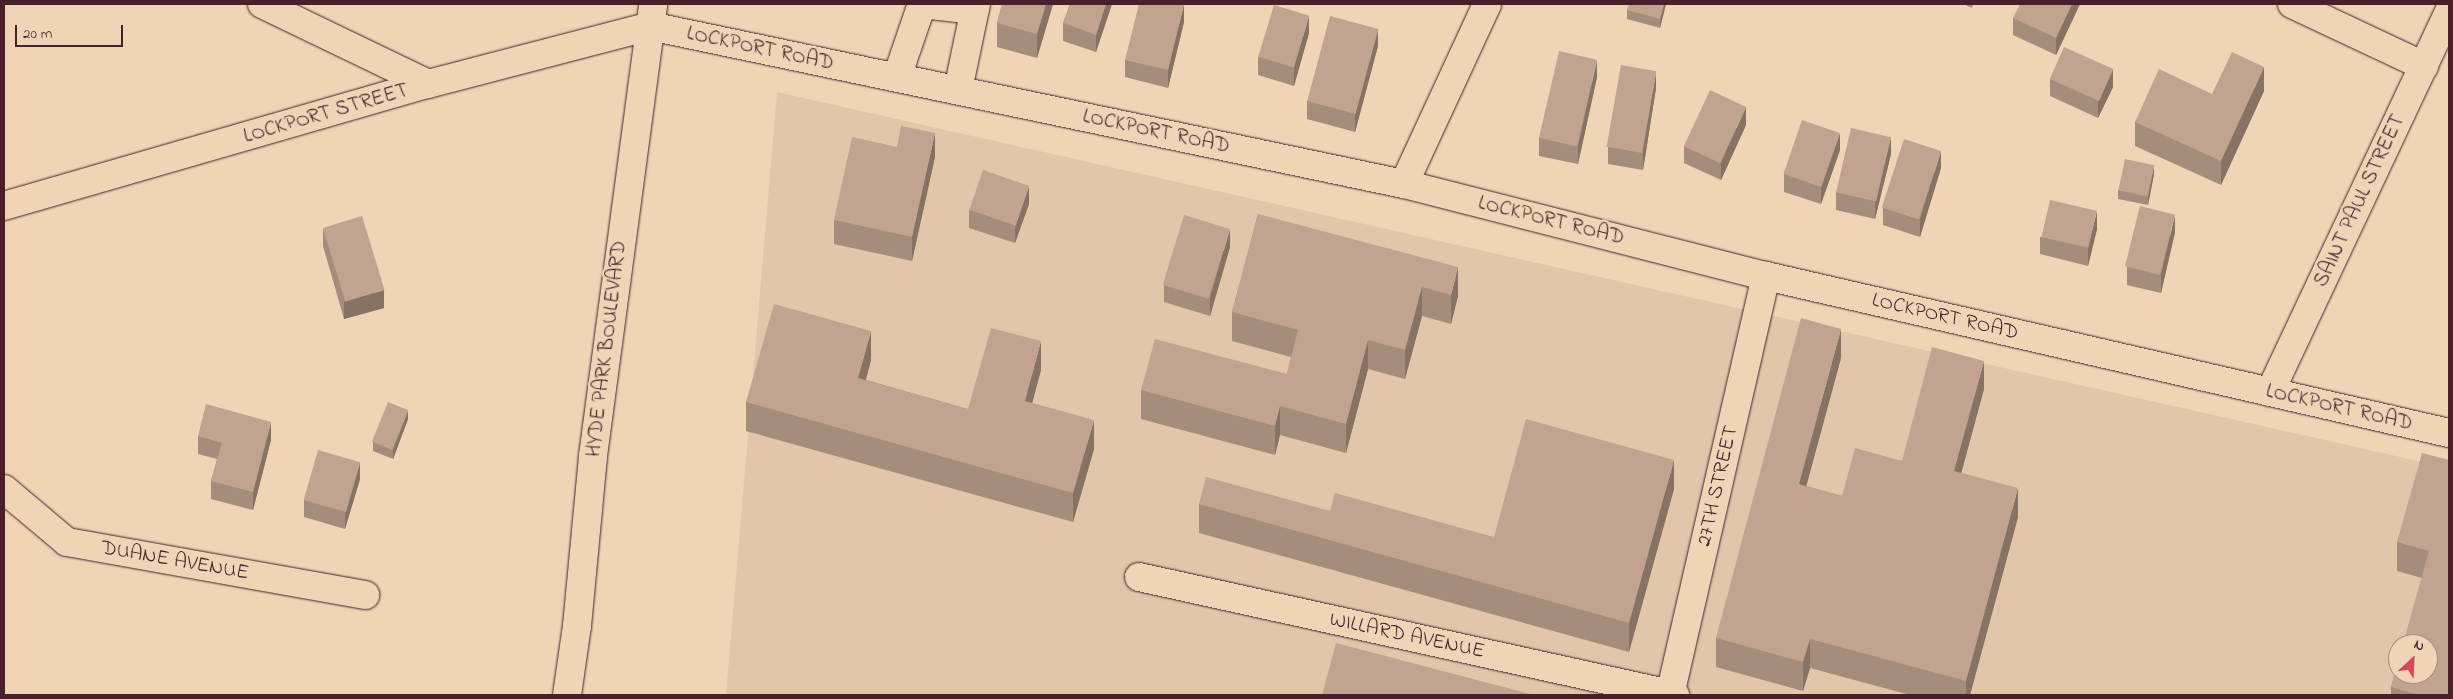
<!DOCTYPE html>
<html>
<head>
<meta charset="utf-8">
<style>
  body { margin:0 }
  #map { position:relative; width:2453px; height:699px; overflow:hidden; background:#efd5b6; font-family:"Indie Flower",sans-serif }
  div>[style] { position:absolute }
  .built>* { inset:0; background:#e1c6aa }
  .roads { filter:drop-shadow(0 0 1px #4a1f2b) drop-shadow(0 0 1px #4a1f2b) }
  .minor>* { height:28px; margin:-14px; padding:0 14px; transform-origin:14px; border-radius:14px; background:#efd5b6 }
  .major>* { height:28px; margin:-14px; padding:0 14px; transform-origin:14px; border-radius:14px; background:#efd5b6 }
  .wall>* { inset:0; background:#a68c7b }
  .shaded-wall>* { inset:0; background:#877264 }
  .building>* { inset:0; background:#c1a38f; transform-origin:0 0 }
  span { translate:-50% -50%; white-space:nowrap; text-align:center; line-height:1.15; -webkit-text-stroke:5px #efd5b6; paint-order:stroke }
  .street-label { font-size:21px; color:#4a1f2b }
  .frame { position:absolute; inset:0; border:5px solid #4a1f2b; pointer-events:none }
  .north { position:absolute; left:2388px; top:634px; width:50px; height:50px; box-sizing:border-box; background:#efd5b6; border:1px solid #ad8c7e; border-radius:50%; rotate:25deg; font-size:14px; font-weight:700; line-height:20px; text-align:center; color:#4a1f2b }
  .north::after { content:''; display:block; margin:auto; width:18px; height:22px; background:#d1495b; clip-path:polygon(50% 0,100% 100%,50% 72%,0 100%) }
  .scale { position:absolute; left:15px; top:25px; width:108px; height:22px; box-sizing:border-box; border:2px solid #4a1f2b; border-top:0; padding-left:6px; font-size:15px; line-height:18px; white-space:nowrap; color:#4a1f2b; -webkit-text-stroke:4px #efd5b6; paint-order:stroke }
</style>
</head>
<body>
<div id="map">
  <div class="built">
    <div style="clip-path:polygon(evenodd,777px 92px,2449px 468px,2449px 695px,726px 695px,777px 92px,2398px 644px,2428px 644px,2428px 674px,2398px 674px,2398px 644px)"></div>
  </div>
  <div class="roads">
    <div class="minor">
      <div style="left:262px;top:4px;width:184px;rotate:25.7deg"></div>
      <div style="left:922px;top:4px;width:53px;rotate:6.5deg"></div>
      <div style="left:2292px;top:4px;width:146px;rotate:25.2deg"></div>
      <div style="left:897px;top:77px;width:77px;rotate:-71.1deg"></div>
      <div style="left:958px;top:90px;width:88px;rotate:-78.2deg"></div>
      <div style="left:1404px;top:184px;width:198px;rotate:-65.2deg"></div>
      <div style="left:4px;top:206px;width:441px;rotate:-16.1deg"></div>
      <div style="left:428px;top:84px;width:229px;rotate:-14.6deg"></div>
      <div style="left:650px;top:26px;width:770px;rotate:11.84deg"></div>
      <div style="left:1404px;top:184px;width:374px;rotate:14.3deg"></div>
      <div style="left:1766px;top:276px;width:701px;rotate:12.95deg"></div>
      <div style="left:2270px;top:392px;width:421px;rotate:-64.8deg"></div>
      <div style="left:4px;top:489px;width:82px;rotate:40.1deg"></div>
      <div style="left:67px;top:542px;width:303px;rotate:10.1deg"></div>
      <div style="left:1139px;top:577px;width:549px;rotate:12.42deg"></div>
      <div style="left:1670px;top:695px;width:430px;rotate:-77.1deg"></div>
    </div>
    <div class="major">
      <div style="left:567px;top:695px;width:70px;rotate:-81.8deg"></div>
      <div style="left:577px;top:626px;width:171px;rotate:-84.6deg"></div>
      <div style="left:593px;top:456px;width:456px;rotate:-82.4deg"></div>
    </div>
  </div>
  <div class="wall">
    <div style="clip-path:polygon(1002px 4px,1053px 4px,1037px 58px,997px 47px,997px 23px)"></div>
    <div style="clip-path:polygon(1070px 4px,1112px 4px,1096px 52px,1063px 41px,1063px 23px)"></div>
    <div style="clip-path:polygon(1666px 4px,1660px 28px,1627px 19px,1627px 10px)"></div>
    <div style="clip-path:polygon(1963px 4px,1973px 4px,1972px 8px)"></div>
    <div style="clip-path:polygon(2080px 4px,2056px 55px,2013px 35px,2013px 18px)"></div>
    <div style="clip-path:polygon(1184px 22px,1168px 88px,1125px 77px,1125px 60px)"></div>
    <div style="clip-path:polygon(1309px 33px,1294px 86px,1258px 75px,1258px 57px)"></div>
    <div style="clip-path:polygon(1378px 46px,1355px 132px,1307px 119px,1307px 101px)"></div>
    <div style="clip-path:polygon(1597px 77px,1578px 164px,1539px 156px,1539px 138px)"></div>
    <div style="clip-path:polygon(2050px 79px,2113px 87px,2098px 118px,2050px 96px)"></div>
    <div style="clip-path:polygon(1656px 88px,1643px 170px,1608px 164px,1608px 147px)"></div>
    <div style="clip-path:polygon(2264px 91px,2221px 185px,2135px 146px,2135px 122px)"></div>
    <div style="clip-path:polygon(1746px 125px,1721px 180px,1684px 163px,1684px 146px)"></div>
    <div style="clip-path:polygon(1840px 150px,1821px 204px,1784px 192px,1784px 174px)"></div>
    <div style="clip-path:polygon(1891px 154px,1875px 219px,1836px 210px,1836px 192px)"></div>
    <div style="clip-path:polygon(935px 157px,912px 261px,834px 244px,834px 220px)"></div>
    <div style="clip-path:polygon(1941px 168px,1920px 237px,1883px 225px,1883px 208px)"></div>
    <div style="clip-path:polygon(2154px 174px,2148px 205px,2118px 199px,2118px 190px)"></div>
    <div style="clip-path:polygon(1029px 204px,1015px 243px,969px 228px,969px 210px)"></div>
    <div style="clip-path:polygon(1258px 214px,1458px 296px,1451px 324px,1422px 316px,1405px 379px,1368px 369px,1346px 453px,1280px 435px,1275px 455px,1141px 419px,1141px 390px,1287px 374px,1291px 357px,1232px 341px,1232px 312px)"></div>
    <div style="clip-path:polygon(323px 228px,384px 308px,344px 319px,323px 246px)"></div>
    <div style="clip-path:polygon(2097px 229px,2088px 266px,2040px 254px,2040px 237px)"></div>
    <div style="clip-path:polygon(2175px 232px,2161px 293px,2127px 285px,2127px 267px)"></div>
    <div style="clip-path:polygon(1230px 247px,1210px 316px,1164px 302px,1164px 285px)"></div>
    <div style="clip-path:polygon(1841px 358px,1806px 486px,1842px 496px,1902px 461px,1984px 389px,1961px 473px,2018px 517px,1970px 695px,1910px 695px,1810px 668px,1803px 691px,1716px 667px,1716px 638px)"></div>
    <div style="clip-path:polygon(871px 360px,866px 380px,968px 409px,1041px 370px,1032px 403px,1094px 449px,1073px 522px,746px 431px,746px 402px)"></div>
    <div style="clip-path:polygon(408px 419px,393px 459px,373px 451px,373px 442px)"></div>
    <div style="clip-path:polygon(198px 436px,271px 440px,253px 510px,211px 499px,211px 481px,217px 459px,198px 454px)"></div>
    <div style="clip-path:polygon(2449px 460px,2449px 695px,2391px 695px,2391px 687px,2422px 578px,2397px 571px,2397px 542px)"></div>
    <div style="clip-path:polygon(360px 479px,345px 529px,304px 517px,304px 500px)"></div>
    <div style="clip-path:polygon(1674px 489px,1629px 652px,1199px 533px,1199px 504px,1330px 511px,1494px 537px)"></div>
  </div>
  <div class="shaded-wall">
    <div style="clip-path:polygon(1046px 4px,1053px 4px,1037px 58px,1037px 34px)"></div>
    <div style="clip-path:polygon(1106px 4px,1112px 4px,1096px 52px,1096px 35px)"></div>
    <div style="clip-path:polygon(1184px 4px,1184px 22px,1168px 88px,1168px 70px)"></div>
    <div style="clip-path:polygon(1664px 4px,1666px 4px,1660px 28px,1660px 19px)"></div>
    <div style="clip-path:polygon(2072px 4px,2080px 4px,2056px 55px,2056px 38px)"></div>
    <div style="clip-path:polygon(1309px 16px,1309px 33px,1294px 86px,1294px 68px)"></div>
    <div style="clip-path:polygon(1378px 29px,1378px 46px,1355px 132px,1355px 114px)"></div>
    <div style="clip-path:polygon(1597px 60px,1597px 77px,1578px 164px,1578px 147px)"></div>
    <div style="clip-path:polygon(2264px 67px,2264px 91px,2221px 185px,2221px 161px)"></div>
    <div style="clip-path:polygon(2113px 69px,2113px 87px,2098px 118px,2098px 101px)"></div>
    <div style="clip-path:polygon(1656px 71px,1656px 88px,1643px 170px,1643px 152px)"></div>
    <div style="clip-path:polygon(1746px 107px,1746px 125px,1721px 180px,1721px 163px)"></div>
    <div style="clip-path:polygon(935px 133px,935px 157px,912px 261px,912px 237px)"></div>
    <div style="clip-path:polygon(1840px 133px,1840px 150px,1821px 204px,1821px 187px)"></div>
    <div style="clip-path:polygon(1891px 137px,1891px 154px,1875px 219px,1875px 202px)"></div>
    <div style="clip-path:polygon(1941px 151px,1941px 168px,1920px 237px,1920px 219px)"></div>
    <div style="clip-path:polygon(2154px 165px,2154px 174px,2148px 205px,2148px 196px)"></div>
    <div style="clip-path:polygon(1029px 186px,1029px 204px,1015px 243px,1015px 226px)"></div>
    <div style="clip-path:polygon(2097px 211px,2097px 229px,2088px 266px,2088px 248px)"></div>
    <div style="clip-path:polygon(2175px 215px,2175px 232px,2161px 293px,2161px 275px)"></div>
    <div style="clip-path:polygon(1230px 229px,1230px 247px,1210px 316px,1210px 298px)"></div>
    <div style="clip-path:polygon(1458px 267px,1458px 296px,1451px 324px,1451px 295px)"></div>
    <div style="clip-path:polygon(1422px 287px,1422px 316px,1405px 379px,1405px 350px)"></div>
    <div style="clip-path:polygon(384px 290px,384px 308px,344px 319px,344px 302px)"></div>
    <div style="clip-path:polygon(1841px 329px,1841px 358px,1799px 513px,1799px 484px)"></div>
    <div style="clip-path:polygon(871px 331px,871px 360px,858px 407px,858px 378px)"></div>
    <div style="clip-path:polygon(1368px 340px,1368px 369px,1346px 453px,1346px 424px)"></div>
    <div style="clip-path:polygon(1041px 341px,1041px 370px,1025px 430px,1025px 401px)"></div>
    <div style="clip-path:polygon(1984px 361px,1984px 389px,1954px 500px,1954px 471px)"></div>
    <div style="clip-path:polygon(1280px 406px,1280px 435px,1275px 455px,1275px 426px)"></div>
    <div style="clip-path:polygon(408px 410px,408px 419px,393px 459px,393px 450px)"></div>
    <div style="clip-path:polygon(1094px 420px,1094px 449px,1073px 522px,1073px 493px)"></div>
    <div style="clip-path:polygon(271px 422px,271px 440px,253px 510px,253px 492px)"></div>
    <div style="clip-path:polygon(1674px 460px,1674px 489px,1629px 652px,1629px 623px)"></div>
    <div style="clip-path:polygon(360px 462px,360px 479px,345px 529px,345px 512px)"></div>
    <div style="clip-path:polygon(2018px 488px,2018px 517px,1970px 695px,1966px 695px,1966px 681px)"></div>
    <div style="clip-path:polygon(1810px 639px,1810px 668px,1803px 691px,1803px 662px)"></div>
  </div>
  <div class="building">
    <div style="clip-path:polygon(1002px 4px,1046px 4px,1037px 34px,997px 23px)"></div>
    <div style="clip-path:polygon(1070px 4px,1106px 4px,1096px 35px,1063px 23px)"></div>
    <div style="clip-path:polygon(1139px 4px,1184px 4px,1168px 70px,1125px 60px)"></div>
    <div style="clip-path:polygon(1629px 4px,1664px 4px,1660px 19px,1627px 10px)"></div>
    <div style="clip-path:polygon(2020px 4px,2072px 4px,2056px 38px,2013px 18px)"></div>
    <div style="left:1274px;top:5px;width:37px;height:54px;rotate:17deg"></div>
    <div style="left:1330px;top:16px;width:50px;height:88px;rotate:15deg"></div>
    <div style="left:2064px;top:47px;width:54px;height:35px;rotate:24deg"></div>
    <div style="left:1559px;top:51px;width:39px;height:89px;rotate:13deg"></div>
    <div style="clip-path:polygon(2232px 52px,2264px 67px,2221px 161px,2135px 122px,2159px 69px,2212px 94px)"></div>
    <div style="left:1621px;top:65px;width:36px;height:83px;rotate:10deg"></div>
    <div style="left:1710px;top:90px;width:40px;height:62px;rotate:25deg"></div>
    <div style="left:1802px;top:120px;width:40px;height:57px;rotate:19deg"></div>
    <div style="clip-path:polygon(901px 126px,935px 133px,912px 237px,834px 220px,852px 137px,897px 147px)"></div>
    <div style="left:1851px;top:128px;width:41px;height:66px;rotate:13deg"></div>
    <div style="left:1904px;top:139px;width:39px;height:72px;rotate:18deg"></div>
    <div style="left:2125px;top:159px;width:30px;height:32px;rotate:12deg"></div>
    <div style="left:983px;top:170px;width:49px;height:42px;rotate:19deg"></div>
    <div style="left:2050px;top:200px;width:48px;height:38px;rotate:13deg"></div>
    <div style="left:2140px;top:206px;width:36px;height:62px;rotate:14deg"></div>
    <div style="clip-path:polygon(1258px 214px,1458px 267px,1451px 295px,1422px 287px,1405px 350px,1368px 340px,1346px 424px,1280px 406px,1275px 426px,1141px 390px,1155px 339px,1287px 374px,1298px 330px,1232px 312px)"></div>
    <div style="left:1184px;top:215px;width:48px;height:73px;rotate:17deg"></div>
    <div style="left:362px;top:216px;width:77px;height:41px;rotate:73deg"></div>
    <div style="clip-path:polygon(774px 304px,871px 331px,858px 378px,968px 409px,991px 328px,1041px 341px,1025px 401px,1094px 420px,1073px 493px,746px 402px)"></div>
    <div style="clip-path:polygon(1801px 318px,1841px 329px,1799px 484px,1842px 496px,1855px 448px,1902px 461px,1932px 347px,1984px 361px,1954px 471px,2018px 488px,1966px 681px,1810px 639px,1803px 662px,1716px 638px)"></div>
    <div style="left:388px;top:402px;width:22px;height:43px;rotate:22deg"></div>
    <div style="clip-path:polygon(206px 404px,271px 422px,253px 492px,211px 481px,222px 443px,198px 436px)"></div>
    <div style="clip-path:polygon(1526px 419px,1674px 460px,1629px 623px,1199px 504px,1206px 477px,1330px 511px,1335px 493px,1494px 537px)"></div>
    <div style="left:318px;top:450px;width:44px;height:52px;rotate:16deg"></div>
    <div style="clip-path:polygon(2422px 453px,2449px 460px,2449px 695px,2419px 695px,2391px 687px,2398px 662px,2398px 674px,2428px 674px,2428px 644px,2403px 644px,2429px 551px,2397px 542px)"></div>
    <div style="clip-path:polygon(1336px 643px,1534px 695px,1322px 695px)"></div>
  </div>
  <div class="street-label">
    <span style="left:760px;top:49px;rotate:12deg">LOCKPORT ROAD</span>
    <span style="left:326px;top:114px;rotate:-16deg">LOCKPORT STREET</span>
    <span style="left:1156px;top:132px;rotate:12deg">LOCKPORT ROAD</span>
    <span style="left:2360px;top:201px;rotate:-65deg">SAINT PAUL STREET</span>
    <span style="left:1551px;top:221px;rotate:14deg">LOCKPORT ROAD</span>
    <span style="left:1945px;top:317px;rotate:13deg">LOCKPORT ROAD</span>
    <span style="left:607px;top:349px;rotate:-83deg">HYDE PARK BOULEVARD</span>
    <span style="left:2339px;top:408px;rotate:13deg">LOCKPORT ROAD</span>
    <span style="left:1718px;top:486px;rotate:-77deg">27TH STREET</span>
    <span style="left:175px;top:561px;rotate:10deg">DUANE AVENUE</span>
    <span style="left:1407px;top:636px;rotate:12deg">WILLARD AVENUE</span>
  </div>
  <div class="frame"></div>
  <div class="north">N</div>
  <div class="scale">20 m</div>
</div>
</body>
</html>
